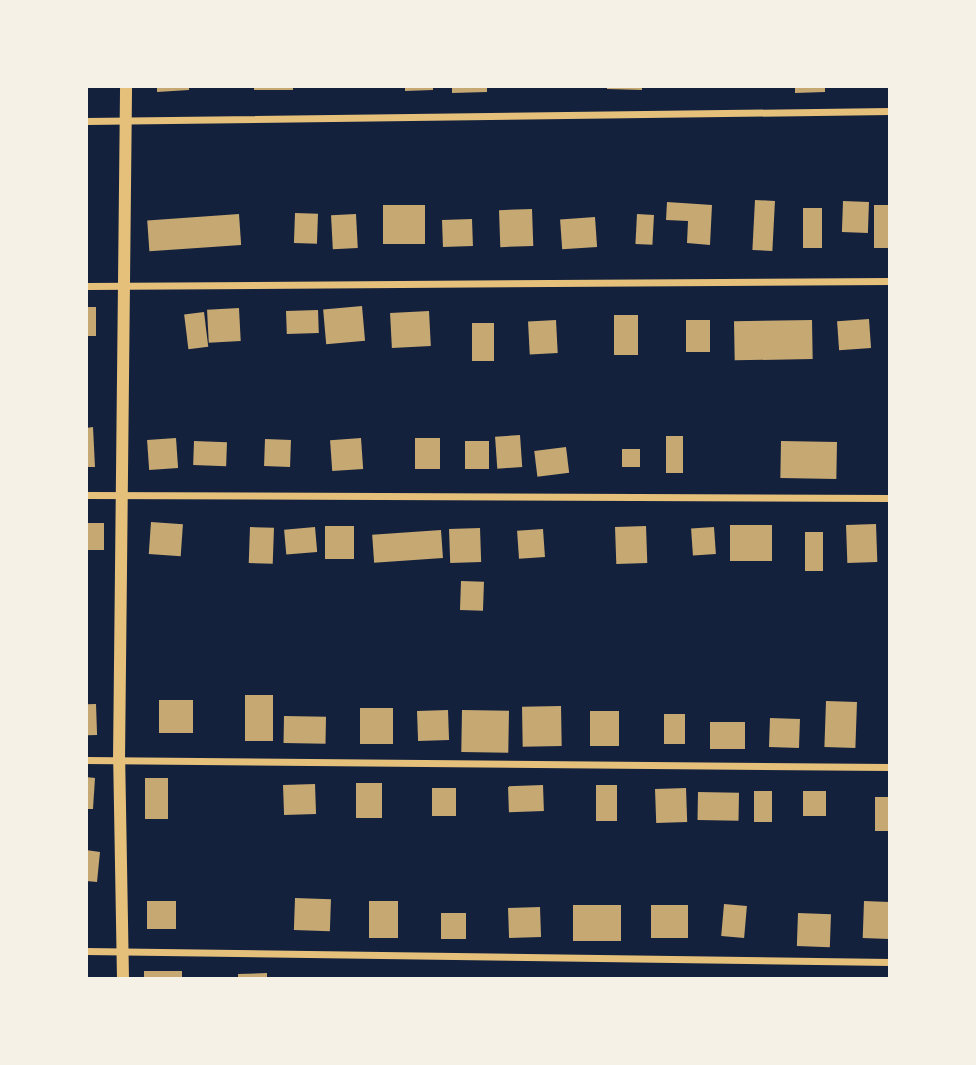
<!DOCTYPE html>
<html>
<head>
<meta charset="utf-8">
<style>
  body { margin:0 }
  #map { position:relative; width:976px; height:1065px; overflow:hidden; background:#14213d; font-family:"DM Sans",sans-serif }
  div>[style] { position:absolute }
  .building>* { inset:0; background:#c6a872; transform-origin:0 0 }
  .minor>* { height:7px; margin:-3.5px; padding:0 3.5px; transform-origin:3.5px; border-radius:3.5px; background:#e5c07b }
  .tertiary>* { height:12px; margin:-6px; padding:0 6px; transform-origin:6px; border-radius:6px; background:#e5c07b }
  span { translate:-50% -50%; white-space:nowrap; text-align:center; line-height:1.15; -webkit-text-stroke:7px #f6f1e7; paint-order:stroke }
  .frame { position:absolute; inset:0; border:88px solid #f6f1e7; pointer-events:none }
</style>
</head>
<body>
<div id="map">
  <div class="building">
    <div style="clip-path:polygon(157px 86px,189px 86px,189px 90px,157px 92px)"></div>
    <div style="left:254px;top:86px;width:39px;height:4px"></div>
    <div style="clip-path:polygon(405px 86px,433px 86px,433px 90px,405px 91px)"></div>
    <div style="clip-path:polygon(452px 86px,487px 86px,487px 92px,452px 93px)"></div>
    <div style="clip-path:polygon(607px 86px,642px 86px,642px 90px,607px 89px)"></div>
    <div style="clip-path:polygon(795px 86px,825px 86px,825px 92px,795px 93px)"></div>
    <div style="left:755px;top:200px;width:20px;height:50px;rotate:3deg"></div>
    <div style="left:843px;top:201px;width:26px;height:31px;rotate:2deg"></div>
    <div style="clip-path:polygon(667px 202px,712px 205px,710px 245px,687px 243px,688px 221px,666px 220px)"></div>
    <div style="left:383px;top:205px;width:42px;height:39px"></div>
    <div style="left:874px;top:205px;width:16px;height:43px"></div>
    <div style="left:803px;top:208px;width:19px;height:40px"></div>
    <div style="left:532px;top:209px;width:37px;height:33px;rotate:88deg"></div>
    <div style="left:295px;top:213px;width:23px;height:30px;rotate:2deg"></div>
    <div style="left:239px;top:214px;width:31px;height:92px;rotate:86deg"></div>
    <div style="left:356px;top:214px;width:34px;height:25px;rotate:87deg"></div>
    <div style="left:637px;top:214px;width:17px;height:30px;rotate:3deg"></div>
    <div style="left:595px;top:217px;width:30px;height:35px;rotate:86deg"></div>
    <div style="left:472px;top:219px;width:27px;height:30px;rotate:88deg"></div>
    <div style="left:362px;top:306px;width:35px;height:39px;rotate:85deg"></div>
    <div style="left:86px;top:307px;width:10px;height:29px"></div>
    <div style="left:239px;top:308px;width:33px;height:32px;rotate:87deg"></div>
    <div style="left:318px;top:310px;width:23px;height:32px;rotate:88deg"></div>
    <div style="left:429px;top:311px;width:35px;height:39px;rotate:87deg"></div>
    <div style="left:204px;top:312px;width:35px;height:20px;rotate:83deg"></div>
    <div style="left:614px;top:315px;width:24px;height:40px"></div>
    <div style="left:869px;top:319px;width:29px;height:32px;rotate:86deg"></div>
    <div style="left:556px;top:320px;width:33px;height:28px;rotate:87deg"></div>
    <div style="left:686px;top:320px;width:24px;height:32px"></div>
    <div style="left:812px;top:320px;width:39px;height:78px;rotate:89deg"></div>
    <div style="left:472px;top:323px;width:22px;height:38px"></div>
    <div style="clip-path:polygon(93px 427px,95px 467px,86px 467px,86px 428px)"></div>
    <div style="left:520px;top:435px;width:32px;height:25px;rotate:86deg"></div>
    <div style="left:666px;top:436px;width:17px;height:37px"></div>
    <div style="left:176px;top:438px;width:30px;height:29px;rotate:86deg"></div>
    <div style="left:361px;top:438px;width:31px;height:31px;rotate:86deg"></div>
    <div style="left:415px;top:438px;width:25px;height:31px"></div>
    <div style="left:265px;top:439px;width:26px;height:27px;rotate:2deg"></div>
    <div style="left:194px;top:441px;width:33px;height:24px;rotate:2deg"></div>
    <div style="left:465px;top:441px;width:24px;height:28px"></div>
    <div style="left:781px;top:441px;width:56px;height:37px;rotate:1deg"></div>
    <div style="left:566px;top:447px;width:26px;height:32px;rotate:83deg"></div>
    <div style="left:622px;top:449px;width:18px;height:18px"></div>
    <div style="left:151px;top:522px;width:32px;height:32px;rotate:4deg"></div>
    <div style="left:86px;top:523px;width:18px;height:27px"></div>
    <div style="left:876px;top:524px;width:38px;height:30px;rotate:88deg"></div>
    <div style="left:730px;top:525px;width:42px;height:36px"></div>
    <div style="left:354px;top:526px;width:33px;height:29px;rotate:90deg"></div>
    <div style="left:646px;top:526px;width:37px;height:31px;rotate:88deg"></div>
    <div style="left:250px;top:527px;width:24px;height:36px;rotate:2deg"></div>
    <div style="left:315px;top:527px;width:25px;height:31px;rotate:85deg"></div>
    <div style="left:714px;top:527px;width:27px;height:23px;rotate:86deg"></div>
    <div style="left:480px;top:528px;width:34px;height:31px;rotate:88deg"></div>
    <div style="left:543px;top:529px;width:28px;height:26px;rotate:86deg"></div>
    <div style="left:441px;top:530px;width:28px;height:69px;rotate:86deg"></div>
    <div style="left:805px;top:532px;width:18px;height:39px"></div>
    <div style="left:461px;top:581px;width:23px;height:29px;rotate:2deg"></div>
    <div style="left:245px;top:695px;width:28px;height:46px"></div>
    <div style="left:193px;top:700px;width:33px;height:34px;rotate:90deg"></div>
    <div style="left:826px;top:701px;width:31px;height:46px;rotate:2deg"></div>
    <div style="left:96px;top:704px;width:31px;height:10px;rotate:88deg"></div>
    <div style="left:561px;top:706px;width:40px;height:39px;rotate:89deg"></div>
    <div style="left:360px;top:708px;width:33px;height:36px"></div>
    <div style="left:448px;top:710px;width:30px;height:31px;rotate:88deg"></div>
    <div style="left:462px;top:710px;width:47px;height:42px;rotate:1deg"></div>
    <div style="left:590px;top:711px;width:29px;height:35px"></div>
    <div style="left:664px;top:714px;width:21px;height:30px"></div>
    <div style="left:284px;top:716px;width:42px;height:27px;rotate:1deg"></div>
    <div style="left:770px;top:718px;width:30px;height:29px;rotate:2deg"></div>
    <div style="left:710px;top:722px;width:35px;height:27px"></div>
    <div style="clip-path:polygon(86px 777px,95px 778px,93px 809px,86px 809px)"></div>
    <div style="left:145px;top:778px;width:23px;height:41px"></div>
    <div style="left:356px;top:783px;width:26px;height:35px"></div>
    <div style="left:315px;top:784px;width:30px;height:32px;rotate:88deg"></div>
    <div style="left:543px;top:785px;width:26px;height:35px;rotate:88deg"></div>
    <div style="left:596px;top:785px;width:21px;height:36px"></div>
    <div style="left:432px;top:788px;width:24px;height:28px"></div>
    <div style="left:686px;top:788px;width:34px;height:31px;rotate:88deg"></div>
    <div style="left:754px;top:791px;width:18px;height:31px"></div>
    <div style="left:803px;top:791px;width:23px;height:25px"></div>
    <div style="left:698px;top:792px;width:41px;height:28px;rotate:1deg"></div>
    <div style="left:875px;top:797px;width:15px;height:34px"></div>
    <div style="clip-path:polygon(86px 850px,100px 852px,97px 882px,86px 881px)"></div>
    <div style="left:295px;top:898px;width:36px;height:32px;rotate:2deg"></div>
    <div style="left:147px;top:901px;width:29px;height:28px"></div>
    <div style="left:369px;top:901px;width:29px;height:37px"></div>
    <div style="left:864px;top:901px;width:26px;height:37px;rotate:2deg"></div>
    <div style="left:724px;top:904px;width:23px;height:32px;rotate:5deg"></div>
    <div style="left:573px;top:905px;width:48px;height:36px"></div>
    <div style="left:651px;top:905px;width:37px;height:33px"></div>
    <div style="left:540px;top:907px;width:30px;height:32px;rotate:88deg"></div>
    <div style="left:441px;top:913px;width:25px;height:26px"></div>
    <div style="left:798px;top:913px;width:33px;height:33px;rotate:2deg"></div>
    <div style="left:182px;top:971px;width:8px;height:38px;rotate:90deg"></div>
    <div style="clip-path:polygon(267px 973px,267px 979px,238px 979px,238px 974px)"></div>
  </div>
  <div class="minor">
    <div style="left:86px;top:121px;width:804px;rotate:-0.71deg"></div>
    <div style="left:86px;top:286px;width:804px;rotate:-0.36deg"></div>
    <div style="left:86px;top:495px;width:804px;rotate:0.21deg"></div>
    <div style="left:86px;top:760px;width:804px;rotate:0.5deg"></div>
    <div style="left:86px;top:951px;width:804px;rotate:0.78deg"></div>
  </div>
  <div class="tertiary">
    <div style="left:123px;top:979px;width:219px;rotate:-91deg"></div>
    <div style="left:119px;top:760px;width:674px;rotate:-89.4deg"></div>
  </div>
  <div class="frame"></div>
</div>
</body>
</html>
